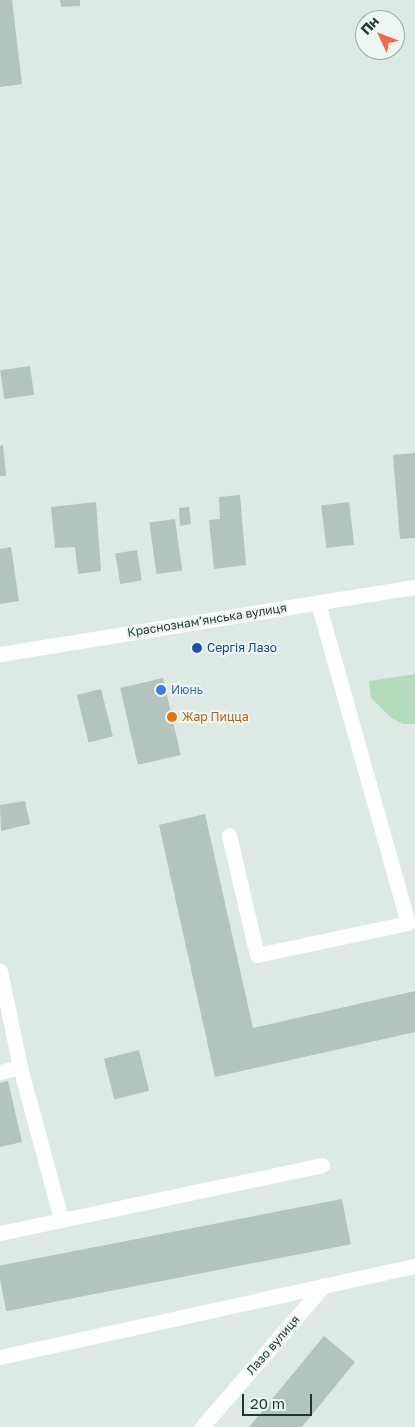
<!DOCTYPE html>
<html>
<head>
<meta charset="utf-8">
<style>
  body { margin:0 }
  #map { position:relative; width:415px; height:1427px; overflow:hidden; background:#dceae3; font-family:"Golos Text",sans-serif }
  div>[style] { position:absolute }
  .green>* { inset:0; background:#b4dcbb }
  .building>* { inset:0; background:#b2c4bb; transform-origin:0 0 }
  .minor>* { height:15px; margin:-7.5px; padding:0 7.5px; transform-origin:7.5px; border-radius:7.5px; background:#fff }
  .dots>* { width:14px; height:14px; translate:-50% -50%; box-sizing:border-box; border:2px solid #edf6f1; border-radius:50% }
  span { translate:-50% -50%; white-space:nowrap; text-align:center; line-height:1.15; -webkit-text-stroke:4px #edf6f1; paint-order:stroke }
  .street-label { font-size:12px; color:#1e392f }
  .transit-label { font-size:12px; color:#164399 }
  .left { translate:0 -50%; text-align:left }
  .shop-label { font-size:12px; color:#366cbe }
  .food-label { font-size:12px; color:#c56008 }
  .north { position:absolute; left:355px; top:10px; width:50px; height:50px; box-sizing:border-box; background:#edf6f1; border:1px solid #9aaaa3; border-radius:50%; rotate:313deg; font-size:14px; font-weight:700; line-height:20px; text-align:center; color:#1e392f }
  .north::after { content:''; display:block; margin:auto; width:18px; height:22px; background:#f8674c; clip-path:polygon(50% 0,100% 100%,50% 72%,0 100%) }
  .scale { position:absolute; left:242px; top:1394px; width:70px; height:22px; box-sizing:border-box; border:2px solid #1e392f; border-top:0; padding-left:6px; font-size:15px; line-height:18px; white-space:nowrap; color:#1e392f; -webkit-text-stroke:4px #edf6f1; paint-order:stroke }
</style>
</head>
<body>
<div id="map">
  <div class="green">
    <div style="clip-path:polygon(415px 674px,415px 724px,403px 724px,391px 718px,371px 698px,369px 681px)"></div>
  </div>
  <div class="building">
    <div style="clip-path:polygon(0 0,12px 0,22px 84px,0 87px)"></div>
    <div style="clip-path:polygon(60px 0,80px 0,80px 6px,61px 7px)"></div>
    <div style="left:30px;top:366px;width:29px;height:30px;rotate:82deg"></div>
    <div style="clip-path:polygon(3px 445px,6px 476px,0 476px,0 446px)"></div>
    <div style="clip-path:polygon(415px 453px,415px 538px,400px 539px,393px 455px)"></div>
    <div style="clip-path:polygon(240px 495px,246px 565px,214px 569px,209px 520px,220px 519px,219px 497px)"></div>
    <div style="clip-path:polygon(96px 502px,101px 571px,78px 574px,75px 547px,55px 548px,51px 507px)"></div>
    <div style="left:349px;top:502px;width:43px;height:28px;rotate:83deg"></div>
    <div style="clip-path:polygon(189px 507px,191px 524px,180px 526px,179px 508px)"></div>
    <div style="left:175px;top:519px;width:52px;height:26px;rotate:82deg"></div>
    <div style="clip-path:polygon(11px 547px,19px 601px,0 604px,0 549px)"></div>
    <div style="left:137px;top:550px;width:31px;height:22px;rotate:81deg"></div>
    <div style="left:163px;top:678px;width:79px;height:44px;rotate:77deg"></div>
    <div style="left:101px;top:689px;width:49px;height:25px;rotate:76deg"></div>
    <div style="clip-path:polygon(25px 801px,30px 824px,1px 831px,0 805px)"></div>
    <div style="clip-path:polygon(205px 814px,253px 1028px,415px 991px,415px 1032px,215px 1077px,159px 825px)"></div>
    <div style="left:139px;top:1050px;width:42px;height:36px;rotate:76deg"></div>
    <div style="clip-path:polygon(8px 1081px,22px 1142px,0 1147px,0 1083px)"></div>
    <div style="left:342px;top:1199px;width:46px;height:351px;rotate:79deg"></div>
    <div style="clip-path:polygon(324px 1336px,355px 1362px,302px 1427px,249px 1427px)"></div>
  </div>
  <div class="minor">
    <div style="left:0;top:654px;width:420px;rotate:-9.2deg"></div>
    <div style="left:229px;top:835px;width:123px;rotate:76.9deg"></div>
    <div style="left:257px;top:955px;width:154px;rotate:-12deg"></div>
    <div style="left:408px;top:923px;width:333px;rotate:-105.7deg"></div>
    <div style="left:0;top:971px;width:98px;rotate:78.2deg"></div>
    <div style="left:20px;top:1067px;width:157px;rotate:74.9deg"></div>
    <div style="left:0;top:1072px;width:21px;rotate:-14deg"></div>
    <div style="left:0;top:1233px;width:329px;rotate:-11.9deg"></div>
    <div style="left:0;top:1357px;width:425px;rotate:-12.4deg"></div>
    <div style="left:202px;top:1427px;width:187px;rotate:-49.3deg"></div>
  </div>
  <div class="dots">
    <div style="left:197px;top:648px;background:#1a4fb4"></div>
    <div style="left:161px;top:690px;background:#3f7fe0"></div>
    <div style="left:172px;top:717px;background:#e8710a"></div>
  </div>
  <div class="street-label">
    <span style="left:207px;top:620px;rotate:-9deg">Краснознамʼянська вулиця</span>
    <span style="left:273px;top:1345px;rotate:-49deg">Лазо вулиця</span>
  </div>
  <div class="transit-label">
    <span class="left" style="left:207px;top:648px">Сергія Лазо</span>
  </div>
  <div class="shop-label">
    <span class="left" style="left:171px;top:690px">Июнь</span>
  </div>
  <div class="food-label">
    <span class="left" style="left:182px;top:717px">Жар Пицца</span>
  </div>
  <div class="north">Пн</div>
  <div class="scale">20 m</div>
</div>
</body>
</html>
